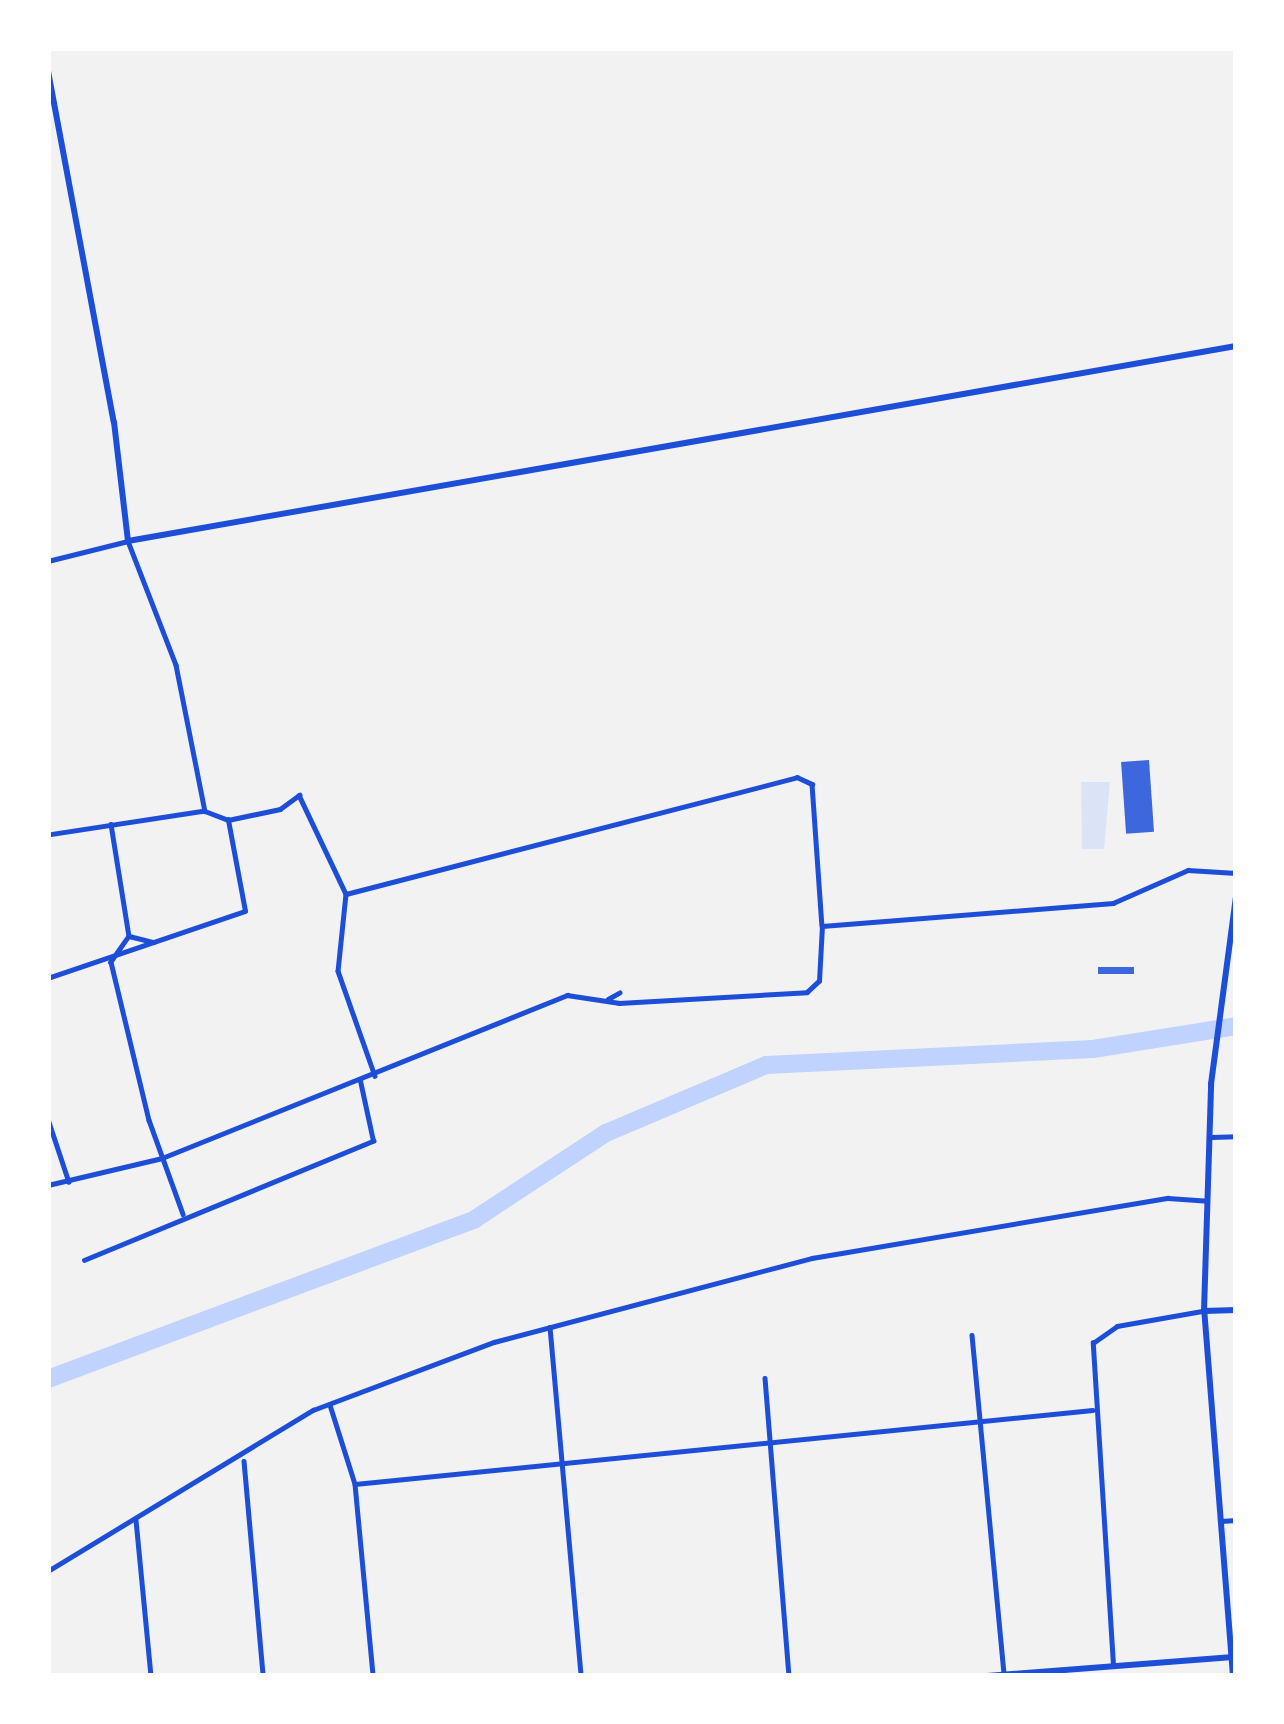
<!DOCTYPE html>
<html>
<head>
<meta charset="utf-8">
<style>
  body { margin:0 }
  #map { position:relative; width:1284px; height:1724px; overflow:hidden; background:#f2f2f2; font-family:"Open Sans",sans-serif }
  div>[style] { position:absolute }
  .green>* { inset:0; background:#dbe4f7 }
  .river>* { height:18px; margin:-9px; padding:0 9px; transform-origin:9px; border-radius:9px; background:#bfd3fe }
  .building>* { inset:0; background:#3d67dc; transform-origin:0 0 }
  .minor>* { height:4.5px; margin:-2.25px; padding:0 2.25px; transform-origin:2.25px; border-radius:2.25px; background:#1d4ed8 }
  .tertiary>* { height:6px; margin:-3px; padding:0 3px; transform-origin:3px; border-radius:3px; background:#1d4ed8 }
  .secondary>* { height:6px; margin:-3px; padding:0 3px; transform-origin:3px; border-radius:3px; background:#1d4ed8 }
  span { translate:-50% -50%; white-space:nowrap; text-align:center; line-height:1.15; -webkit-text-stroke:12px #fff; paint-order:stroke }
  .frame { position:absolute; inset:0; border:51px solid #fff; pointer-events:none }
</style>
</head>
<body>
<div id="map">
  <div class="green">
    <div style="clip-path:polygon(1081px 782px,1110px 782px,1104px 849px,1082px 849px)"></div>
  </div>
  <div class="river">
    <div style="left:48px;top:1379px;width:456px;rotate:-20.5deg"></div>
    <div style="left:475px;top:1219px;width:157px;rotate:-33.3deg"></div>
    <div style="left:606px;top:1133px;width:174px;rotate:-23deg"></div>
    <div style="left:766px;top:1065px;width:327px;rotate:-2.8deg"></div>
    <div style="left:1093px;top:1049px;width:145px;rotate:-9.1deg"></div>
  </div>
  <div class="building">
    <div style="left:1149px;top:760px;width:72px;height:28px;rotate:86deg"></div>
    <div style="left:1134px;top:967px;width:7px;height:36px;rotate:90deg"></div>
  </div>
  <div class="minor">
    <div style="left:48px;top:561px;width:82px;rotate:-14deg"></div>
    <div style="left:128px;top:541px;width:133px;rotate:68.8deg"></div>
    <div style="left:176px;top:665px;width:149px;rotate:78.8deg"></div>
    <div style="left:205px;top:811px;width:159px;rotate:171.3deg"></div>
    <div style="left:205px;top:811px;width:25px;rotate:21deg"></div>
    <div style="left:228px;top:820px;width:53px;rotate:-11.9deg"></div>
    <div style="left:280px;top:809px;width:24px;rotate:-36deg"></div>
    <div style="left:299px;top:795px;width:110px;rotate:64.6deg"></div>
    <div style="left:346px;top:894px;width:77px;rotate:95.9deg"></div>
    <div style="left:338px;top:971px;width:111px;rotate:70.6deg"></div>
    <div style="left:111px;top:824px;width:113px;rotate:80.9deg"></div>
    <div style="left:129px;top:936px;width:32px;rotate:125deg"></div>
    <div style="left:111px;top:962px;width:163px;rotate:76.5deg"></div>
    <div style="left:149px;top:1120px;width:100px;rotate:70.1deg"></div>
    <div style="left:346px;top:894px;width:466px;rotate:-14.5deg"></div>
    <div style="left:797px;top:777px;width:17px;rotate:25deg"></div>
    <div style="left:812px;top:784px;width:142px;rotate:86deg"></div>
    <div style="left:129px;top:936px;width:25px;rotate:14deg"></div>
    <div style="left:48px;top:978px;width:208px;rotate:-18.8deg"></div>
    <div style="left:245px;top:911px;width:93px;rotate:-100.6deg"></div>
    <div style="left:608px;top:999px;width:13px;rotate:-29deg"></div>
    <div style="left:48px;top:1119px;width:66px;rotate:71.6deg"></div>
    <div style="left:1212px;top:1137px;width:24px;rotate:-2deg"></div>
    <div style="left:48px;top:1185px;width:117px;rotate:-13.3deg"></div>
    <div style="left:162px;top:1158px;width:437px;rotate:-21.9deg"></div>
    <div style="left:567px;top:995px;width:53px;rotate:8.7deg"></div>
    <div style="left:619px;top:1003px;width:188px;rotate:-3.3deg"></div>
    <div style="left:807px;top:992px;width:16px;rotate:-43deg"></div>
    <div style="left:819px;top:981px;width:55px;rotate:-86.9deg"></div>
    <div style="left:822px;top:926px;width:292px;rotate:-4.5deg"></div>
    <div style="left:1113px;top:903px;width:82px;rotate:-23.7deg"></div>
    <div style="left:1188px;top:870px;width:48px;rotate:3.6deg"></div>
    <div style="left:84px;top:1260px;width:313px;rotate:-22.4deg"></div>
    <div style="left:373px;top:1141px;width:61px;rotate:-102.2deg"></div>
    <div style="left:550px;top:1327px;width:350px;rotate:84.9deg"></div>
    <div style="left:972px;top:1335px;width:342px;rotate:84.6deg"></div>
    <div style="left:765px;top:1378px;width:299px;rotate:85.4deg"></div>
    <div style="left:330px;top:1405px;width:83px;rotate:72.4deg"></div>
    <div style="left:355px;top:1484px;width:193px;rotate:84.6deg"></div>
    <div style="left:244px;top:1461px;width:216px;rotate:84.9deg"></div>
    <div style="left:355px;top:1484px;width:741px;rotate:-5.73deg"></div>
    <div style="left:136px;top:1520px;width:157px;rotate:84.5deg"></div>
    <div style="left:1221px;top:1521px;width:15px;rotate:-4deg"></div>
    <div style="left:48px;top:1571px;width:310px;rotate:-31.3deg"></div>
    <div style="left:313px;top:1410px;width:193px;rotate:-20.6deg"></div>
    <div style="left:494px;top:1342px;width:329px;rotate:-14.8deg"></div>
    <div style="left:812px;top:1258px;width:361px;rotate:-9.6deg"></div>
    <div style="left:1168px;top:1198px;width:39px;rotate:4deg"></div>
    <div style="left:1113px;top:1665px;width:323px;rotate:-93.6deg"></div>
    <div style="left:1093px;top:1343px;width:29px;rotate:-35deg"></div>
    <div style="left:1117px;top:1326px;width:86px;rotate:-10deg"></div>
  </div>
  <div class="tertiary">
    <div style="left:1204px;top:1311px;width:32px;rotate:-2deg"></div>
    <div style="left:987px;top:1676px;width:250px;rotate:-4.4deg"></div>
  </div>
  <div class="secondary">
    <div style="left:48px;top:71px;width:357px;rotate:79.4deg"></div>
    <div style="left:114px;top:422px;width:120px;rotate:83.3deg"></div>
    <div style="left:128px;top:541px;width:1125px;rotate:-9.98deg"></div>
    <div style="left:1233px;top:1676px;width:366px;rotate:-94.5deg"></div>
    <div style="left:1204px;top:1311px;width:227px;rotate:-88.2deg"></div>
    <div style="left:1211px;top:1084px;width:190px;rotate:-82.4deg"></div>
  </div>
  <div class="frame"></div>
</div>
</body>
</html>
